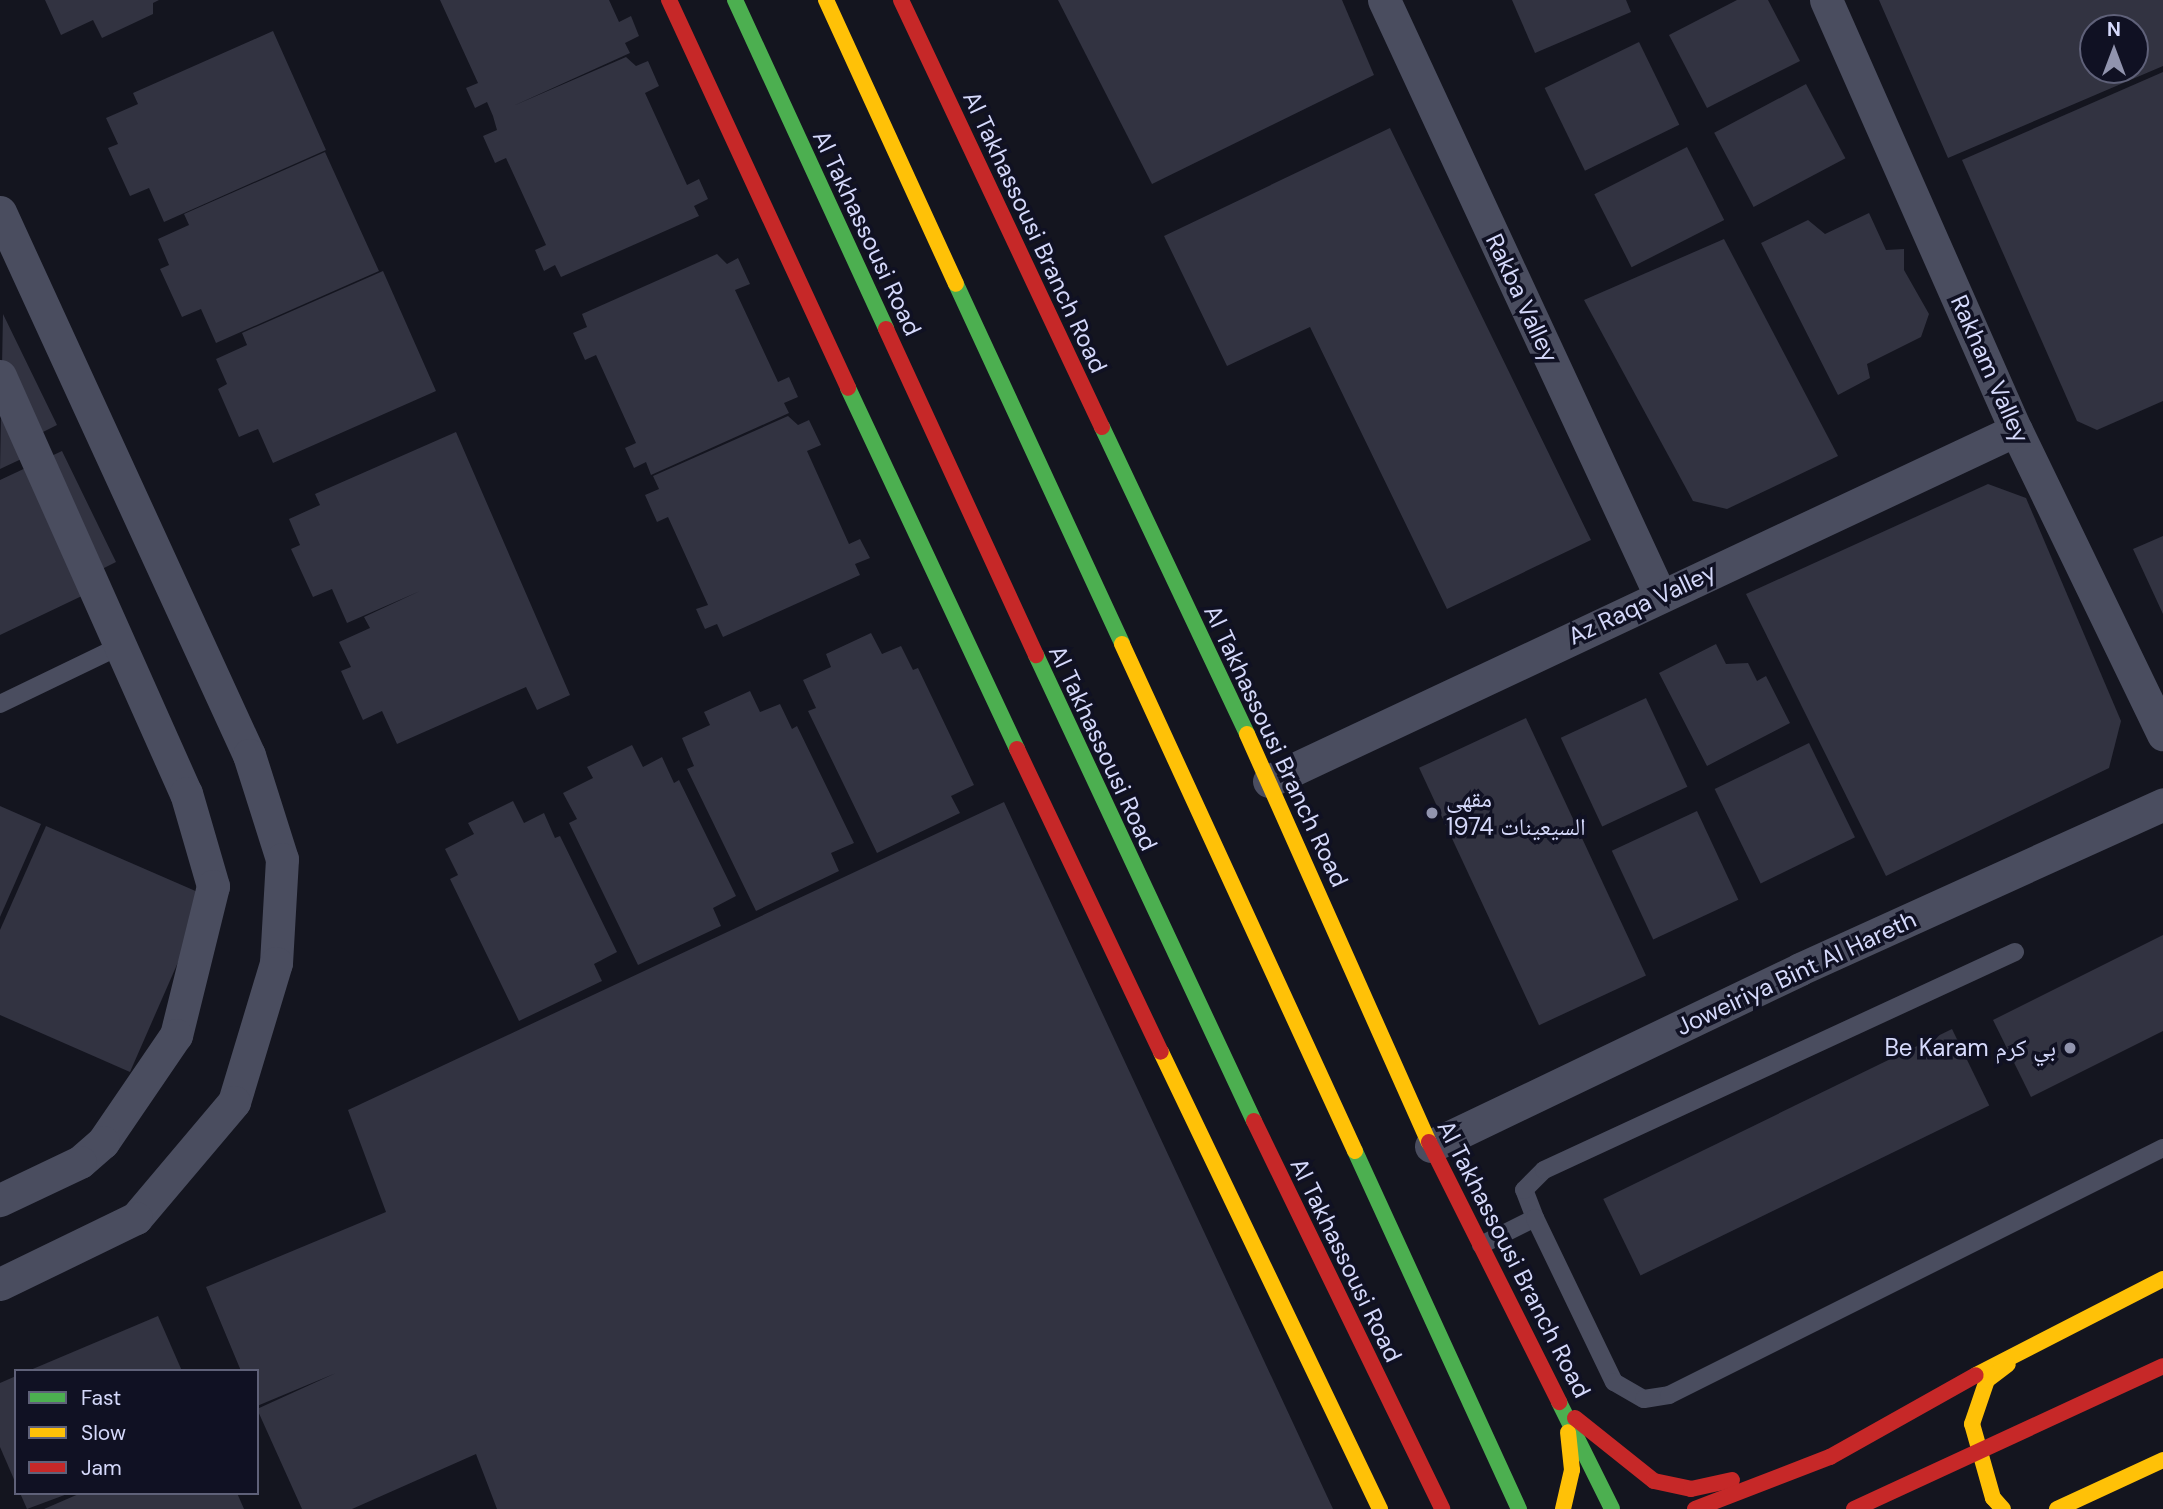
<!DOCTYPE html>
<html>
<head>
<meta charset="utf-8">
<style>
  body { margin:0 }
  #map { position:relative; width:2163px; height:1509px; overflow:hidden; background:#14151f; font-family:"DM Sans","Noto Naskh Arabic",sans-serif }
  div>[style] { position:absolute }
  .building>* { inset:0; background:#323341; transform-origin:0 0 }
  .lane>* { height:18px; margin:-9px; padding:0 9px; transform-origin:9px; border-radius:9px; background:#4a4d5f }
  .street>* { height:33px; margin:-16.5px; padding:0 16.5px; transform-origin:16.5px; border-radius:16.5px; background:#4a4d5f }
  .fast>* { height:16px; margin:-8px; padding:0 8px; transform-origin:8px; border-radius:8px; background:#4caf50 }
  .slow>* { height:16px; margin:-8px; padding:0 8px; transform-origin:8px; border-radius:8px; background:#ffc107 }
  .jam>* { height:16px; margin:-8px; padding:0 8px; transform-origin:8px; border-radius:8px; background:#c62828 }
  .jam-bridge>* { height:16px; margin:-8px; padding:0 8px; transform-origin:8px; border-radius:8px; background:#c62828 }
  .dots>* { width:19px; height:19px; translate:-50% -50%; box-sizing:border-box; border:4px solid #101123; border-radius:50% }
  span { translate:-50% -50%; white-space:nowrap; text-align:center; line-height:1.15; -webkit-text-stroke:7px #101123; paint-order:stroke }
  .street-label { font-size:24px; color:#d5d9fb }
  .poi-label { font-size:24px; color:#d5d9fb }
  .left { translate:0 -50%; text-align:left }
  .right { translate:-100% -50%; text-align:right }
  .legend { position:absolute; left:14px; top:1369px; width:245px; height:126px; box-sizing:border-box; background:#101123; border:2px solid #5f6179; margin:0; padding:9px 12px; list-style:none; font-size:21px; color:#d5d9fb }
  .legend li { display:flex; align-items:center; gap:14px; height:35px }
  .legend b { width:35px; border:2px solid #5f6179 }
  .north { position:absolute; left:2079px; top:14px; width:70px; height:70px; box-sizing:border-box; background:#101123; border:2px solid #5f6179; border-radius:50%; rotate:0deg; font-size:19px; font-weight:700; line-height:28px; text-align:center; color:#d5d9fb }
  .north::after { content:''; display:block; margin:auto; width:24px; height:32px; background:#9194ae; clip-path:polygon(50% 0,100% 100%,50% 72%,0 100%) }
</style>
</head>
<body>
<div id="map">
  <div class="building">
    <div style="clip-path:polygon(45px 0,159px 0,153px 3px,153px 14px,102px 38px,93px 20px,61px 35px)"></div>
    <div style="clip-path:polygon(440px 0,609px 0,619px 22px,631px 16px,639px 36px,625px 43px,630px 53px,513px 106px,626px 57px,636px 66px,648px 61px,659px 86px,645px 93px,687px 185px,699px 179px,708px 199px,694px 206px,699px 216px,561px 277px,555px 265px,544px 271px,535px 250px,546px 245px,506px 158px,495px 163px,483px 136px,497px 130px,493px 116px,487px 102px,475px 108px,466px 88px,478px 83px)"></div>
    <div style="clip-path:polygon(1058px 0,1342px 0,1374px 75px,1152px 184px)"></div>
    <div style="clip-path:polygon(1512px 0,1626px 0,1631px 12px,1535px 53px)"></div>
    <div style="clip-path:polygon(1737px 0,1768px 0,1800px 61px,1707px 108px,1669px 35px)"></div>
    <div style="clip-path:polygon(evenodd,1879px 0,2163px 0,2163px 66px,1948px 158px,1879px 0,2093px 28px,2135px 28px,2135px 70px,2093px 70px,2093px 28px)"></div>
    <div style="clip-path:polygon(273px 31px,326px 150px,164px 222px,149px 188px,130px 196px,108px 148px,118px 144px,106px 118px,138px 104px,133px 93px)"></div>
    <div style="left:1639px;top:42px;width:92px;height:105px;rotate:64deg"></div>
    <div style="clip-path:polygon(2163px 72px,2163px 401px,2097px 430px,2077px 421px,1962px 160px)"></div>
    <div style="left:1806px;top:84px;width:84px;height:104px;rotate:62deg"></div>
    <div style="clip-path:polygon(1390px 128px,1591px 540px,1447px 609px,1310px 327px,1227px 366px,1164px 236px)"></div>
    <div style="left:1687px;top:147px;width:82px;height:104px;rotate:63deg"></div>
    <div style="clip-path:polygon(325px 152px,379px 271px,216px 343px,201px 309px,182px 317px,160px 269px,169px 265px,158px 239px,189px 225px,184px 214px)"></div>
    <div style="clip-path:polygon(1869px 213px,1886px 250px,1904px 249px,1904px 270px,1929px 314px,1921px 337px,1867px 364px,1870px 378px,1838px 395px,1761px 243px,1808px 220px,1825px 234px)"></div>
    <div style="clip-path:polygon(1724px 239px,1838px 456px,1727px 509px,1693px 501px,1584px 300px)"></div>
    <div style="clip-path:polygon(717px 254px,727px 264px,738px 258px,750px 284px,735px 290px,778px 382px,789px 377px,798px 397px,784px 403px,789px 413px,651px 475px,646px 462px,634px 468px,625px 448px,636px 443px,596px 355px,585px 360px,573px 333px,587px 327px,582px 314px)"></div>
    <div style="clip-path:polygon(383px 271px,436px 391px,273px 463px,258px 429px,239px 437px,218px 389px,227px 384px,216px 359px,247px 345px,242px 333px)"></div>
    <div style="clip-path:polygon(3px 314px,57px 425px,41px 433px,47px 447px,0 469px)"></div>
    <div style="clip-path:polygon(788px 416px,798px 425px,809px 420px,821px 445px,807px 451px,849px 544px,860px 539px,870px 558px,855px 564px,860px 575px,723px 637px,717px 624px,705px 629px,696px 609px,708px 605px,668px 517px,657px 522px,645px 495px,659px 489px,653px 476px)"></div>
    <div style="clip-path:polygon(456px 432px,570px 695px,537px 710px,526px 687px,397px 744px,382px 711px,363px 720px,341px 671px,351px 667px,339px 642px,370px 628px,364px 617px,420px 591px,347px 623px,332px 589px,313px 597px,291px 549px,300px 545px,289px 519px,320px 505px,315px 494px)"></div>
    <div style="clip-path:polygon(62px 451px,116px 562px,100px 570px,107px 584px,0 635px,0 480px)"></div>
    <div style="clip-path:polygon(1988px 484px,2026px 498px,2121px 721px,2109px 768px,1886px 876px,1746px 594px)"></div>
    <div style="clip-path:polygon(2163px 536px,2163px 614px,2133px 549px)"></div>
    <div style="clip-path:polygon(871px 633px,882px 654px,901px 646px,913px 670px,918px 668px,974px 785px,951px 796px,960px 813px,877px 853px,808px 711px,816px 708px,803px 680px,831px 667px,826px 654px)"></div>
    <div style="clip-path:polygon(1716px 644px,1726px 664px,1748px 663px,1757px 681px,1766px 676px,1790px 723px,1707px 766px,1659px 673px)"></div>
    <div style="clip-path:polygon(750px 691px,760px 712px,780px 704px,792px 729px,797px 726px,854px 843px,831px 853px,839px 871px,756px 911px,687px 769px,694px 766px,682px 738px,710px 725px,704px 712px)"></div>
    <div style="left:1646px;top:698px;width:98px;height:94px;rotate:65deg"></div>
    <div style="left:1526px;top:718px;width:284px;height:118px;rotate:65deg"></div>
    <div style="left:1809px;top:743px;width:105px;height:105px;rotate:64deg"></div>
    <div style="clip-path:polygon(632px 745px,643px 767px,662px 757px,674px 783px,679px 780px,736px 896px,713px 908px,721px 926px,638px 965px,569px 823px,577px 819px,563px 793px,593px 778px,587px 767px)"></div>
    <div style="clip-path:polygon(513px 801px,524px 823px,544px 813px,555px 838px,560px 836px,617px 952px,594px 964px,602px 981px,519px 1021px,450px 879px,458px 875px,445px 849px,474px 834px,468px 823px)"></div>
    <div style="clip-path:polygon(1004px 802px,1333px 1509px,497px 1509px,476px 1454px,352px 1509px,302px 1509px,257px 1409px,336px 1373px,257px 1406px,257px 1371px,241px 1371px,206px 1287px,386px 1212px,348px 1110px)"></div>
    <div style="clip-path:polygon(0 806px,41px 824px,0 917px)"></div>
    <div style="left:1697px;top:811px;width:98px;height:94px;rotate:65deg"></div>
    <div style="clip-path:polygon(46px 826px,207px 896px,130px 1072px,0 1015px,0 930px)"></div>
    <div style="clip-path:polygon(2163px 935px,2163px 1031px,2031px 1097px,1993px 1020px)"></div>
    <div style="left:1952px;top:1029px;width:85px;height:388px;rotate:64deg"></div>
    <div style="clip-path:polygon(158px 1316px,182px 1371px,28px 1371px)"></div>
    <div style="clip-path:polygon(16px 1376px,16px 1484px,0 1447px,0 1383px)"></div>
    <div style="clip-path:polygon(20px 1493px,70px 1493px,27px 1509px)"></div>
    <div style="clip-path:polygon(81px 1493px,237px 1493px,244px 1509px,44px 1509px)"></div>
  </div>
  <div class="lane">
    <div style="left:0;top:704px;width:136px;rotate:-25.8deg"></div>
    <div style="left:1535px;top:1218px;width:30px;rotate:-111deg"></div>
    <div style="left:1524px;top:1190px;width:28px;rotate:-45deg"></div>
    <div style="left:1544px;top:1170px;width:519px;rotate:-24.84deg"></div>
    <div style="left:1481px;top:1245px;width:60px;rotate:-26.6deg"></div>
    <div style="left:1535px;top:1218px;width:182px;rotate:64.3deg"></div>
    <div style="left:1614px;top:1382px;width:34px;rotate:30deg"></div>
    <div style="left:1644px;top:1399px;width:25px;rotate:-9deg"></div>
    <div style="left:1669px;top:1395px;width:552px;rotate:-26.57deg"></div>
  </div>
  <div class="street">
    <div style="left:1384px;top:0;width:656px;rotate:65.12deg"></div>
    <div style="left:1826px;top:0;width:470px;rotate:66.2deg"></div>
    <div style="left:2016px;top:430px;width:338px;rotate:64.2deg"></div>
    <div style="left:0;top:212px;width:597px;rotate:65.37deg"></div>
    <div style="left:249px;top:755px;width:109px;rotate:72.4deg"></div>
    <div style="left:282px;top:859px;width:104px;rotate:93.3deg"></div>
    <div style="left:276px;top:963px;width:145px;rotate:106.8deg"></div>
    <div style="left:234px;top:1102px;width:152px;rotate:130.2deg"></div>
    <div style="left:136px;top:1218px;width:151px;rotate:154.1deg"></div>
    <div style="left:0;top:376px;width:457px;rotate:66deg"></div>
    <div style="left:186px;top:793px;width:97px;rotate:73.8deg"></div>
    <div style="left:213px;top:886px;width:154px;rotate:103.9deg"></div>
    <div style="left:176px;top:1035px;width:130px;rotate:124.3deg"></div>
    <div style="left:103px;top:1142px;width:30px;rotate:139deg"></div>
    <div style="left:80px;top:1162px;width:89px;rotate:154.6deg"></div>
    <div style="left:1269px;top:781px;width:825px;rotate:-25.17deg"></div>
    <div style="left:1431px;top:1146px;width:409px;rotate:-25.6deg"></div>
    <div style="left:1800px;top:969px;width:399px;rotate:-24.4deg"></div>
  </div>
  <div class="fast">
    <div style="left:735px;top:0;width:362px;rotate:65.3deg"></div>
    <div style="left:956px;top:284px;width:396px;rotate:65.2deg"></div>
    <div style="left:848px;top:388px;width:399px;rotate:64.9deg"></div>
    <div style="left:1102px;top:427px;width:340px;rotate:64.7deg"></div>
    <div style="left:1036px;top:655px;width:514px;rotate:64.93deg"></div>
    <div style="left:1355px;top:1151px;width:394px;rotate:65.4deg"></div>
    <div style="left:1559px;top:1402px;width:119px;rotate:63.6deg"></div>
  </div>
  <div class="slow">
    <div style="left:826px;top:0;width:312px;rotate:65.4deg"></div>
    <div style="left:1122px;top:644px;width:558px;rotate:65.32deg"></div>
    <div style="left:1247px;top:734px;width:447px;rotate:66deg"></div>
    <div style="left:1161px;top:1052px;width:507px;rotate:64.4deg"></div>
    <div style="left:1976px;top:1375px;width:210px;rotate:-27.2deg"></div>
    <div style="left:1563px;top:1509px;width:40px;rotate:-77deg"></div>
    <div style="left:1572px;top:1470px;width:38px;rotate:-96deg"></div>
    <div style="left:2003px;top:1509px;width:15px;rotate:-132deg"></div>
    <div style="left:1993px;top:1498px;width:77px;rotate:-105.8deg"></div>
    <div style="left:1972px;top:1424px;width:46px;rotate:-71.2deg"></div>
    <div style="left:1987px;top:1380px;width:26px;rotate:-37deg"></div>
    <div style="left:2057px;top:1509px;width:117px;rotate:-24.8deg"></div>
  </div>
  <div class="jam">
    <div style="left:669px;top:0;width:427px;rotate:65.2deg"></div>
    <div style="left:901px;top:0;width:472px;rotate:64.8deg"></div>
    <div style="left:886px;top:329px;width:359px;rotate:65.3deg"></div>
    <div style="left:1017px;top:749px;width:335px;rotate:64.6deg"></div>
    <div style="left:1254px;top:1121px;width:431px;rotate:64.1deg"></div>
    <div style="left:1429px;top:1142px;width:291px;rotate:63.4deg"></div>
    <div style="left:1575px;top:1418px;width:101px;rotate:38.6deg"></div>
    <div style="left:1654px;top:1481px;width:38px;rotate:12deg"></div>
    <div style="left:1691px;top:1489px;width:42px;rotate:-12.4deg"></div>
    <div style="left:1695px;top:1509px;width:145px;rotate:-21.1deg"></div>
    <div style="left:1830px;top:1457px;width:167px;rotate:-29.3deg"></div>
  </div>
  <div class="jam-bridge">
    <div style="left:1854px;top:1509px;width:340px;rotate:-24.8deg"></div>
  </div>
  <div class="dots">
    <div style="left:1432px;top:813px;background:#9194ae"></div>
    <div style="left:2070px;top:1048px;background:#9194ae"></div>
  </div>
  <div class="street-label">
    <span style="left:1035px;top:232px;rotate:65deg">Al Takhassousi Branch Road</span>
    <span style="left:867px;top:233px;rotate:65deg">Al Takhassousi Road</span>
    <span style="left:1522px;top:298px;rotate:65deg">Rakba Valley</span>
    <span style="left:1990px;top:369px;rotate:66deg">Rakham Valley</span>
    <span style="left:1642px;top:604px;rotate:-25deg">Az Raqa Valley</span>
    <span style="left:1276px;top:746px;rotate:65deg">Al Takhassousi Branch Road</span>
    <span style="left:1103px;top:748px;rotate:65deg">Al Takhassousi Road</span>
    <span style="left:1796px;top:973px;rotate:-25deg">Joweiriya Bint Al Hareth</span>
    <span style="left:1514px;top:1259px;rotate:63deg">Al Takhassousi Branch Road</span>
    <span style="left:1346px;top:1260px;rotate:64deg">Al Takhassousi Road</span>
  </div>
  <div class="poi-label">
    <span class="left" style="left:1446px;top:813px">مقهى<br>السيعينات 1974</span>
    <span class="right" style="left:2056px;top:1048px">Be Karam بي كرم</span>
  </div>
  <ul class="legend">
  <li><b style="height:9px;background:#4caf50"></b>Fast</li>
  <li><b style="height:9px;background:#ffc107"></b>Slow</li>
  <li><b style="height:9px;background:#c62828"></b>Jam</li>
  </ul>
  <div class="north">N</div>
</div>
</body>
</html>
